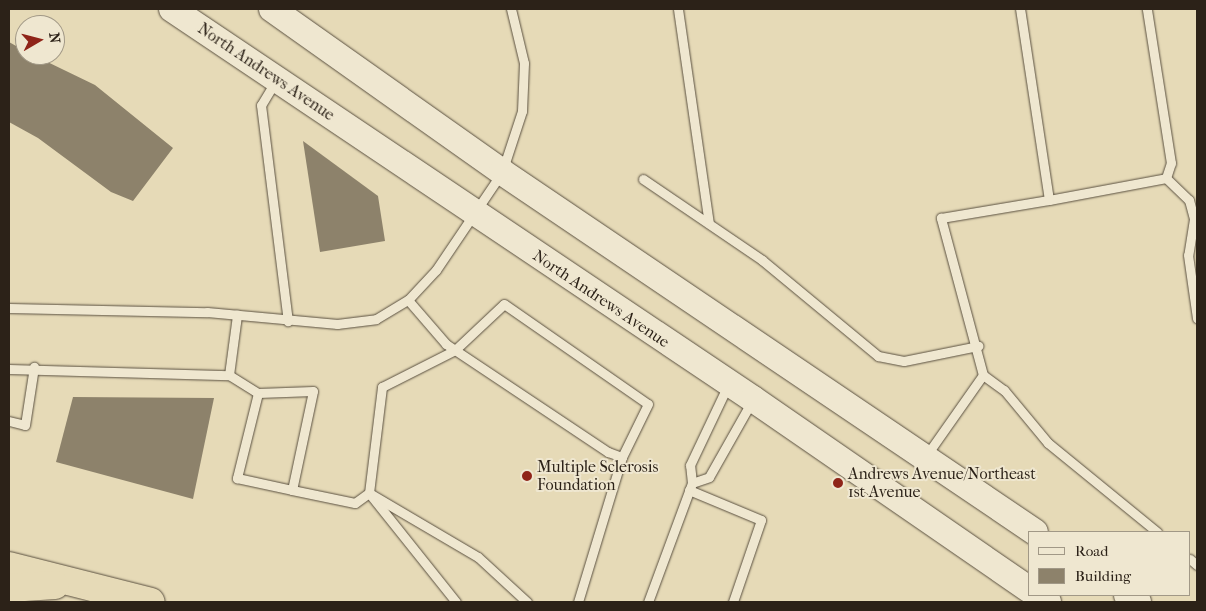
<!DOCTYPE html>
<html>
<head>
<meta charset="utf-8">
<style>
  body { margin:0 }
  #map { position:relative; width:1206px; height:611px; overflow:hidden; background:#e6dab7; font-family:"IM FELL French Canon",serif }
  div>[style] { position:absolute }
  .building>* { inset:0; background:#8d826b }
  .roads { filter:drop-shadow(0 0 1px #5a5040) drop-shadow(0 0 1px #5a5040) }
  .service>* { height:9px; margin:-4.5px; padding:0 4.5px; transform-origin:4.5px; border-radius:4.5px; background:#efe7d0 }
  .secondary>* { height:26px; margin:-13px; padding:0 13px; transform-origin:13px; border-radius:13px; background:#efe7d0 }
  .motorway>* { height:28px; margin:-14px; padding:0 14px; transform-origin:14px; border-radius:14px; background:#e6dab7 }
  .dots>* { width:14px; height:14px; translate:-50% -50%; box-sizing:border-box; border:2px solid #efe7d0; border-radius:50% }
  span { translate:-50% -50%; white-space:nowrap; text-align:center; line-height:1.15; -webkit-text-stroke:4px #efe7d0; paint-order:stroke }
  .street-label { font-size:16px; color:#2c2218 }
  .poi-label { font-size:16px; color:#2c2218 }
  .left { translate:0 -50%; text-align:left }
  .frame { position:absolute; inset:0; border:10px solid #2c2218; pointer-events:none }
  .legend { position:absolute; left:1028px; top:531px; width:162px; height:65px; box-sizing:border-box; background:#efe7d0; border:1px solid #a19886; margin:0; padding:6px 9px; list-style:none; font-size:15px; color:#2c2218 }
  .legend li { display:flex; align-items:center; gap:10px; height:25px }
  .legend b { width:25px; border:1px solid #a19886 }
  .north { position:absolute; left:15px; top:15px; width:50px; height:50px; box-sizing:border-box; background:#efe7d0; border:1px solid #a19886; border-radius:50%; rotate:82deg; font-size:14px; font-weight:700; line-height:20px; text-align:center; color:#2c2218 }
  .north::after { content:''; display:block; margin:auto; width:18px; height:22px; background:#8f2418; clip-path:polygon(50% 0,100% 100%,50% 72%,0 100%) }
</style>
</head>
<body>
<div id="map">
  <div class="building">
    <div style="clip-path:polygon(9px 42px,25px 51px,25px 55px,33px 55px,95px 85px,173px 148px,133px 201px,111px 192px,38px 138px,9px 122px)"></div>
    <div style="clip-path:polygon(303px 141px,378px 196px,385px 241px,320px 252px)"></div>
    <div style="clip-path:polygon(73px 397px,214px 398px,193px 499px,56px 462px)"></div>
  </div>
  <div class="roads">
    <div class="service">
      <div style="left:678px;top:9px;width:216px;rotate:81.8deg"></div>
      <div style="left:275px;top:82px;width:27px;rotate:121deg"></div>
      <div style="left:261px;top:105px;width:218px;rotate:82.9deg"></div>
      <div style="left:1166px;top:178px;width:32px;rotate:44deg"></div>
      <div style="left:1189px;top:200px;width:20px;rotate:75deg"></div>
      <div style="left:1194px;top:219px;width:36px;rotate:99deg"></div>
      <div style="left:1188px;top:255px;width:64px;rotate:81.9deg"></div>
      <div style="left:643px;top:179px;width:144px;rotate:34.2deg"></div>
      <div style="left:762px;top:260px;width:151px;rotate:39.6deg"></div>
      <div style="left:878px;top:356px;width:26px;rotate:11deg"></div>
      <div style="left:904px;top:361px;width:76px;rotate:-11.5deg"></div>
      <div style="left:1049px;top:200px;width:119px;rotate:-10.6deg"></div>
      <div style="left:1166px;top:178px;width:16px;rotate:-72deg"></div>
      <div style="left:1171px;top:163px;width:156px;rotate:-98.9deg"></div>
      <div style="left:408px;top:300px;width:58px;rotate:49.2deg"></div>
      <div style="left:446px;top:344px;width:195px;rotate:33.7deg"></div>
      <div style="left:608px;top:452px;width:15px;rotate:20deg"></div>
      <div style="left:9px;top:308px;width:198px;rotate:1.2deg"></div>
      <div style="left:207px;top:312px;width:131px;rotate:5.3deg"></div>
      <div style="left:337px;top:324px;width:39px;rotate:-7deg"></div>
      <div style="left:376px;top:319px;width:37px;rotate:-31deg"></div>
      <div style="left:408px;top:300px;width:41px;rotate:-47deg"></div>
      <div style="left:436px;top:270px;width:118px;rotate:-56deg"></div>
      <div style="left:502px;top:172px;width:64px;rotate:-71.8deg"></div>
      <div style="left:522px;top:111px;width:48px;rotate:-87.6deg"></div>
      <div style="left:524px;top:63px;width:56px;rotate:-103.5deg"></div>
      <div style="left:9px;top:369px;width:220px;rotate:1.6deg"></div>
      <div style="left:229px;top:375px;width:34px;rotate:32deg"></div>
      <div style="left:229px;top:375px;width:61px;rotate:-82.4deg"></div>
      <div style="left:983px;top:375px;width:26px;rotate:36deg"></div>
      <div style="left:1004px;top:390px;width:69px;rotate:50.3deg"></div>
      <div style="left:1048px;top:443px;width:141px;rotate:39.2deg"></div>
      <div style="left:9px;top:421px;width:16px;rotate:14deg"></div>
      <div style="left:25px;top:425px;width:59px;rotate:-81.2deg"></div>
      <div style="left:926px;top:456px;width:99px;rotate:-54.9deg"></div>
      <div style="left:983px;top:375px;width:163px;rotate:-105deg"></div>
      <div style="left:941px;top:218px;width:109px;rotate:-9.5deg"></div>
      <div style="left:1049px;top:200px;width:193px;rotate:-98.6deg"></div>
      <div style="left:692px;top:483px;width:18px;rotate:-19deg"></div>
      <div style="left:709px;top:477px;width:87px;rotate:-60.5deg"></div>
      <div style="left:292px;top:490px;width:101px;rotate:-78deg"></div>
      <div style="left:313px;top:391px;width:55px;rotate:177.9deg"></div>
      <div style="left:258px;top:393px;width:88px;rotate:103.9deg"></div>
      <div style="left:237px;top:478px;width:56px;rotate:12.3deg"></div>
      <div style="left:292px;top:490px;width:64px;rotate:11.7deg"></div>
      <div style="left:355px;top:503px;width:17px;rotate:-36deg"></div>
      <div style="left:369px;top:493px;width:126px;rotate:30.4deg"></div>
      <div style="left:478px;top:557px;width:67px;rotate:42.6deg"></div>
      <div style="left:689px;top:490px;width:78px;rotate:22.6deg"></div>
      <div style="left:761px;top:520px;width:87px;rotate:108.9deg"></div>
      <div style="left:1190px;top:559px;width:9px;rotate:41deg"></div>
      <div style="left:456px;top:602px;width:139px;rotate:-128.6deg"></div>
      <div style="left:369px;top:493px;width:107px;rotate:-83deg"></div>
      <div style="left:382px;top:387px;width:82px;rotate:-26.9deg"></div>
      <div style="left:455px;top:350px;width:67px;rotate:-43.2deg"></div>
      <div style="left:504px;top:304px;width:175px;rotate:34.8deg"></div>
      <div style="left:648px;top:404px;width:59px;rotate:116.1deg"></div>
      <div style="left:622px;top:457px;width:152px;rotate:106.9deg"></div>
      <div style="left:648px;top:602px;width:127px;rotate:-69.7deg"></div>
      <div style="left:692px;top:483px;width:18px;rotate:-96deg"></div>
      <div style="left:690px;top:465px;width:89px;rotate:-64.6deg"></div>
    </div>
    <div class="secondary">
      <div style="left:172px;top:9px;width:700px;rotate:33.87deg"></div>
      <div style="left:753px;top:399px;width:336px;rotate:34.6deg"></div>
      <div style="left:272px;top:9px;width:282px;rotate:35.3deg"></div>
      <div style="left:502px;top:172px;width:643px;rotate:34.04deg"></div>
      <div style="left:1037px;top:595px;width:13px;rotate:32deg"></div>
      <div style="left:1127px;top:595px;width:13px;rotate:32deg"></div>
    </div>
    <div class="motorway">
      <div style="left:9px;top:566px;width:146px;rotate:14.2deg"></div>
      <div style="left:9px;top:588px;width:46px;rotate:-3.7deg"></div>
    </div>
  </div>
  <div class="dots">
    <div style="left:527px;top:476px;background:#8f2418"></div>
    <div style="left:838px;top:483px;background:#8f2418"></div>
  </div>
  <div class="street-label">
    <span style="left:266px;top:72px;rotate:34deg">North Andrews Avenue</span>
    <span style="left:601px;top:299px;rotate:34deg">North Andrews Avenue</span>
  </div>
  <div class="poi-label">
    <span class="left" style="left:537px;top:476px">Multiple Sclerosis<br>Foundation</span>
    <span class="left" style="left:848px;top:483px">Andrews Avenue/Northeast<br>1st Avenue</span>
  </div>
  <div class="frame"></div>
  <ul class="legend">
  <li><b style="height:6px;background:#efe7d0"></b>Road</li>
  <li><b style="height:14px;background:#8d826b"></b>Building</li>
  </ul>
  <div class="north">N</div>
</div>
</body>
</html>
